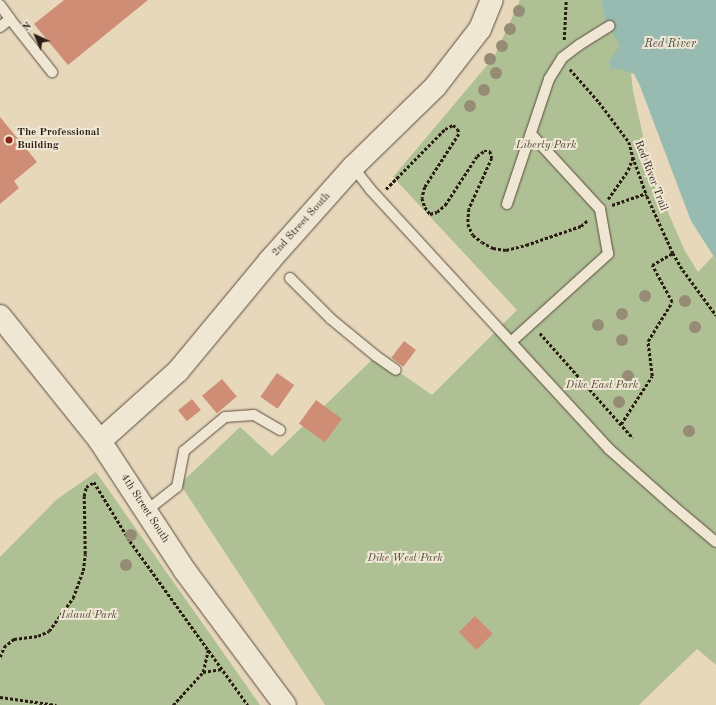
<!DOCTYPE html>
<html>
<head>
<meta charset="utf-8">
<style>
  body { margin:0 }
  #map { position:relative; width:716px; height:705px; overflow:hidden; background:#e7d8bc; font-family:"Old Standard TT",serif }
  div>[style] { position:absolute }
  .green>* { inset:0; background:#b0c095 }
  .water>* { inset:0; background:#97bab1 }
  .building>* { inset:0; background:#cf8d75; transform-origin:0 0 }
  .path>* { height:2.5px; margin-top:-1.25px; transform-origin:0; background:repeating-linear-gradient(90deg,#2b1c14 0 3px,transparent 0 5px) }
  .roads { filter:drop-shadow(0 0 1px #5a4b3e) drop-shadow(0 0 1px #5a4b3e) }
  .lane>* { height:10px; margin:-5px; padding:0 5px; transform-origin:5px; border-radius:5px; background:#efe6d3 }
  .secondary>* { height:22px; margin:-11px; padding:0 11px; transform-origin:11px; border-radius:11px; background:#efe6d3 }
  .trees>* { width:12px; height:12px; margin:-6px; border-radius:50%; background:#968c75 }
  .dots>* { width:11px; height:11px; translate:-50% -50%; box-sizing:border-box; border:2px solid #efe6d3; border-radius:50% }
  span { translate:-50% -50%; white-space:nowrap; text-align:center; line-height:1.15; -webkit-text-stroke:4px #efe6d3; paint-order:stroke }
  .poi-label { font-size:11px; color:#2b1c14; font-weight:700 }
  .left { translate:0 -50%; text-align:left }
  .park-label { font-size:11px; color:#534d3b; font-style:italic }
  .street-label { font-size:11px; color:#2b1c14 }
  .water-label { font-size:12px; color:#4b4b43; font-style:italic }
  .north { position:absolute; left:16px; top:16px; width:40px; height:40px; -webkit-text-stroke:3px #efe6d3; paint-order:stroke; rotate:316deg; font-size:11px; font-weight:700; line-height:16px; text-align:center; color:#2b1c14 }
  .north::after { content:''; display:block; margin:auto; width:14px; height:18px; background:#2b1c14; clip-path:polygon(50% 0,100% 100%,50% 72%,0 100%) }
</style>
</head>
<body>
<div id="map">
  <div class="green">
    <div style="clip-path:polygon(520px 0,623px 0,633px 91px,652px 176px,685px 251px,698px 272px,713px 256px,716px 260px,716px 665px,697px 649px,639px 705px,325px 705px,180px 484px,240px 427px,272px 456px,376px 356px,432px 395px,517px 310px,393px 177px,494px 57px)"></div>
    <div style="clip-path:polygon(96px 472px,260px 705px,0 705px,0 557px,56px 500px)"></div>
  </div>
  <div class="water">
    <div style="clip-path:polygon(601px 0,716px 0,716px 260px,691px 221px,640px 86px,634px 74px,621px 69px,611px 69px,609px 61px,620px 46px,606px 21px)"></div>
  </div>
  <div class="building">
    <div style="clip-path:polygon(64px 0,148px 0,68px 65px,34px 24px)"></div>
    <div style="clip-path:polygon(0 117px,37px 162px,14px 181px,19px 188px,0 204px)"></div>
    <div style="left:404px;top:341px;width:15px;height:21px;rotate:37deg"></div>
    <div style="left:277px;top:373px;width:21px;height:29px;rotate:35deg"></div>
    <div style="left:222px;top:379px;width:23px;height:26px;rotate:50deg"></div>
    <div style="left:192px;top:399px;width:14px;height:18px;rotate:51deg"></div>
    <div style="left:316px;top:400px;width:32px;height:29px;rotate:36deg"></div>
    <div style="left:475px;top:616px;width:25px;height:23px;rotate:45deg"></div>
  </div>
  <div class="path">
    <div style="left:564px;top:40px;width:40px;rotate:-87.1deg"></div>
    <div style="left:570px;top:69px;width:44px;rotate:48.7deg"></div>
    <div style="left:599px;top:102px;width:50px;rotate:53.1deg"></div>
    <div style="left:629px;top:142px;width:16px;rotate:75deg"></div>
    <div style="left:633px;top:157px;width:41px;rotate:70.3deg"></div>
    <div style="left:647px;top:196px;width:63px;rotate:65.5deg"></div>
    <div style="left:673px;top:253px;width:20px;rotate:60deg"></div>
    <div style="left:683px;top:270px;width:56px;rotate:53.7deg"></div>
    <div style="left:386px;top:189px;width:84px;rotate:-45.5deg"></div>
    <div style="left:445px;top:129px;width:9px;rotate:-27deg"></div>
    <div style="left:453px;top:125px;width:6px;rotate:39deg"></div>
    <div style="left:458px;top:129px;width:5px;rotate:79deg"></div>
    <div style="left:459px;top:134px;width:63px;rotate:122.7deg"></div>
    <div style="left:425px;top:187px;width:11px;rotate:105deg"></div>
    <div style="left:422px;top:198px;width:9px;rotate:72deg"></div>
    <div style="left:425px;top:207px;width:9px;rotate:54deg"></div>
    <div style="left:430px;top:214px;width:7px;rotate:-16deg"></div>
    <div style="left:437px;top:212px;width:11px;rotate:-41deg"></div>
    <div style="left:445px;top:205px;width:59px;rotate:-56.9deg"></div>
    <div style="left:477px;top:156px;width:9px;rotate:-36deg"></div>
    <div style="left:484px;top:151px;width:6px"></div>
    <div style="left:490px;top:151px;width:7px;rotate:74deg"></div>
    <div style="left:492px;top:158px;width:56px;rotate:114.3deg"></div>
    <div style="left:469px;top:209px;width:15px;rotate:94deg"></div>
    <div style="left:468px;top:224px;width:12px;rotate:66deg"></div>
    <div style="left:473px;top:235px;width:11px;rotate:38deg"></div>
    <div style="left:482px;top:242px;width:13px;rotate:29deg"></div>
    <div style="left:493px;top:248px;width:13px;rotate:9deg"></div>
    <div style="left:506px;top:250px;width:21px;rotate:-14deg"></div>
    <div style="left:526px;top:245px;width:58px;rotate:-19.1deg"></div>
    <div style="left:581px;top:226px;width:9px;rotate:-41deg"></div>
    <div style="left:608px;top:199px;width:35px;rotate:-55deg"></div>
    <div style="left:628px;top:170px;width:14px;rotate:-69deg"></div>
    <div style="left:612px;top:205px;width:36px;rotate:-19deg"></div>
    <div style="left:540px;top:333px;width:140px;rotate:48.5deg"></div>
    <div style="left:621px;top:424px;width:57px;rotate:-57.1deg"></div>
    <div style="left:652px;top:376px;width:35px;rotate:-97deg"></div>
    <div style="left:648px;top:341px;width:46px;rotate:-58.4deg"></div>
    <div style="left:672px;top:302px;width:42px;rotate:-118.4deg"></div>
    <div style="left:652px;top:265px;width:24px;rotate:-30deg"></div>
    <div style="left:0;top:657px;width:11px;rotate:-68deg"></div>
    <div style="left:4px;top:647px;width:13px;rotate:-39deg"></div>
    <div style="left:14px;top:639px;width:24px;rotate:-7deg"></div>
    <div style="left:38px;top:636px;width:12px;rotate:-24deg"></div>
    <div style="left:49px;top:631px;width:41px;rotate:-54deg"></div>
    <div style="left:73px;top:598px;width:29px;rotate:-70deg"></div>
    <div style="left:83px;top:571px;width:17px;rotate:-83deg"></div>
    <div style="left:85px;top:554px;width:58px;rotate:-91deg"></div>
    <div style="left:84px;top:496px;width:9px;rotate:-77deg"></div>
    <div style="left:86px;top:487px;width:9px;rotate:-32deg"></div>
    <div style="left:94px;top:482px;width:69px;rotate:58.6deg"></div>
    <div style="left:130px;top:541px;width:202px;rotate:54.3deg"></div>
    <div style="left:203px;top:672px;width:23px;rotate:-77deg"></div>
    <div style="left:0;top:697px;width:57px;rotate:8.1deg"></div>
    <div style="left:173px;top:705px;width:45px;rotate:-47.7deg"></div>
    <div style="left:203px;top:672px;width:20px;rotate:-9deg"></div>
  </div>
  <div class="roads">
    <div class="lane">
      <div style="left:0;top:5px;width:17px;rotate:54deg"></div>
      <div style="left:10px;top:19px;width:13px;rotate:141deg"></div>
      <div style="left:10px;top:19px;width:68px;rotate:51.6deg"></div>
      <div style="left:353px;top:167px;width:28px;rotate:52deg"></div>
      <div style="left:370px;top:189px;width:353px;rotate:47.4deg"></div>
      <div style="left:609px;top:449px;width:84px;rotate:41.6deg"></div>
      <div style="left:672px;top:505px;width:57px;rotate:40.1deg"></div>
      <div style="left:507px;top:204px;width:132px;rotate:-71.4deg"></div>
      <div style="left:549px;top:79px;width:25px;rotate:-58deg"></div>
      <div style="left:562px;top:58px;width:21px;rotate:-37deg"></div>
      <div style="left:579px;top:45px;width:36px;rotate:-32deg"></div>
      <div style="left:290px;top:278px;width:58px;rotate:45deg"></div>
      <div style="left:331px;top:319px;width:58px;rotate:39.4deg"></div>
      <div style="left:376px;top:356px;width:24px;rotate:35deg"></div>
      <div style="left:512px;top:341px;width:130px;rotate:-42.2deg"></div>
      <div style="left:608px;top:254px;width:46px;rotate:-100.1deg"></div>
      <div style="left:600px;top:209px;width:102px;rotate:-132.6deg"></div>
      <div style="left:146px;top:511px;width:39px;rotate:-38deg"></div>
      <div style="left:177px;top:487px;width:37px;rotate:-79deg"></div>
      <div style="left:184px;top:451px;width:53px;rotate:-39.7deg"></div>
      <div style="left:225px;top:417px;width:29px;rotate:-4deg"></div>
      <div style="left:254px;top:415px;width:30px;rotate:30deg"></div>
    </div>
    <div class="secondary">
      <div style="left:0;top:316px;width:160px;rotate:51.3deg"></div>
      <div style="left:100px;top:441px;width:155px;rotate:56.8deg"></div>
      <div style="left:185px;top:571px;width:167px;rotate:53.3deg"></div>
      <div style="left:100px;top:441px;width:105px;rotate:-41.9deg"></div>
      <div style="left:178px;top:371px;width:144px;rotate:-50.3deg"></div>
      <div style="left:270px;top:260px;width:125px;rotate:-48.3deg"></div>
      <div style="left:353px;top:167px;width:115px;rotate:-44.3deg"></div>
      <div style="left:435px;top:87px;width:73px;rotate:-52.2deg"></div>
      <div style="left:480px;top:29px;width:31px;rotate:-68deg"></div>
    </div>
  </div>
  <div class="trees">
    <div style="left:519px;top:11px"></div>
    <div style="left:510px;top:29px"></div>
    <div style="left:502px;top:46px"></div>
    <div style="left:490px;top:59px"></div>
    <div style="left:496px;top:73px"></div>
    <div style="left:484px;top:90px"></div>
    <div style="left:470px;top:106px"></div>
    <div style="left:645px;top:296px"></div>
    <div style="left:685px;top:301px"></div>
    <div style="left:622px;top:314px"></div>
    <div style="left:598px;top:325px"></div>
    <div style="left:695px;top:327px"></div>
    <div style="left:622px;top:340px"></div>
    <div style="left:628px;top:376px"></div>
    <div style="left:619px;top:402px"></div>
    <div style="left:689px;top:431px"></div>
    <div style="left:131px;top:535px"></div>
    <div style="left:126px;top:565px"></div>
  </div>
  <div class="dots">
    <div style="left:9px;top:140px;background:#8f2418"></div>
  </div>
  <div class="poi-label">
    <span class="left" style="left:17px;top:140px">The Professional<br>Building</span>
  </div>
  <div class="park-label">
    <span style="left:546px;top:146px">Liberty Park</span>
    <span style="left:602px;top:386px">Dike East Park</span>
    <span style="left:405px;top:559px">Dike West Park</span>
    <span style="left:89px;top:616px">Island Park</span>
  </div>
  <div class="street-label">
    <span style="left:650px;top:176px;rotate:69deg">Red River Trail</span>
    <span style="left:302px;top:225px;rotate:-48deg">2nd Street South</span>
    <span style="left:144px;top:509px;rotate:57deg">4th Street South</span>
  </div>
  <div class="water-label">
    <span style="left:670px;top:45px">Red River</span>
  </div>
  <div class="north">N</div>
</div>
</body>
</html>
